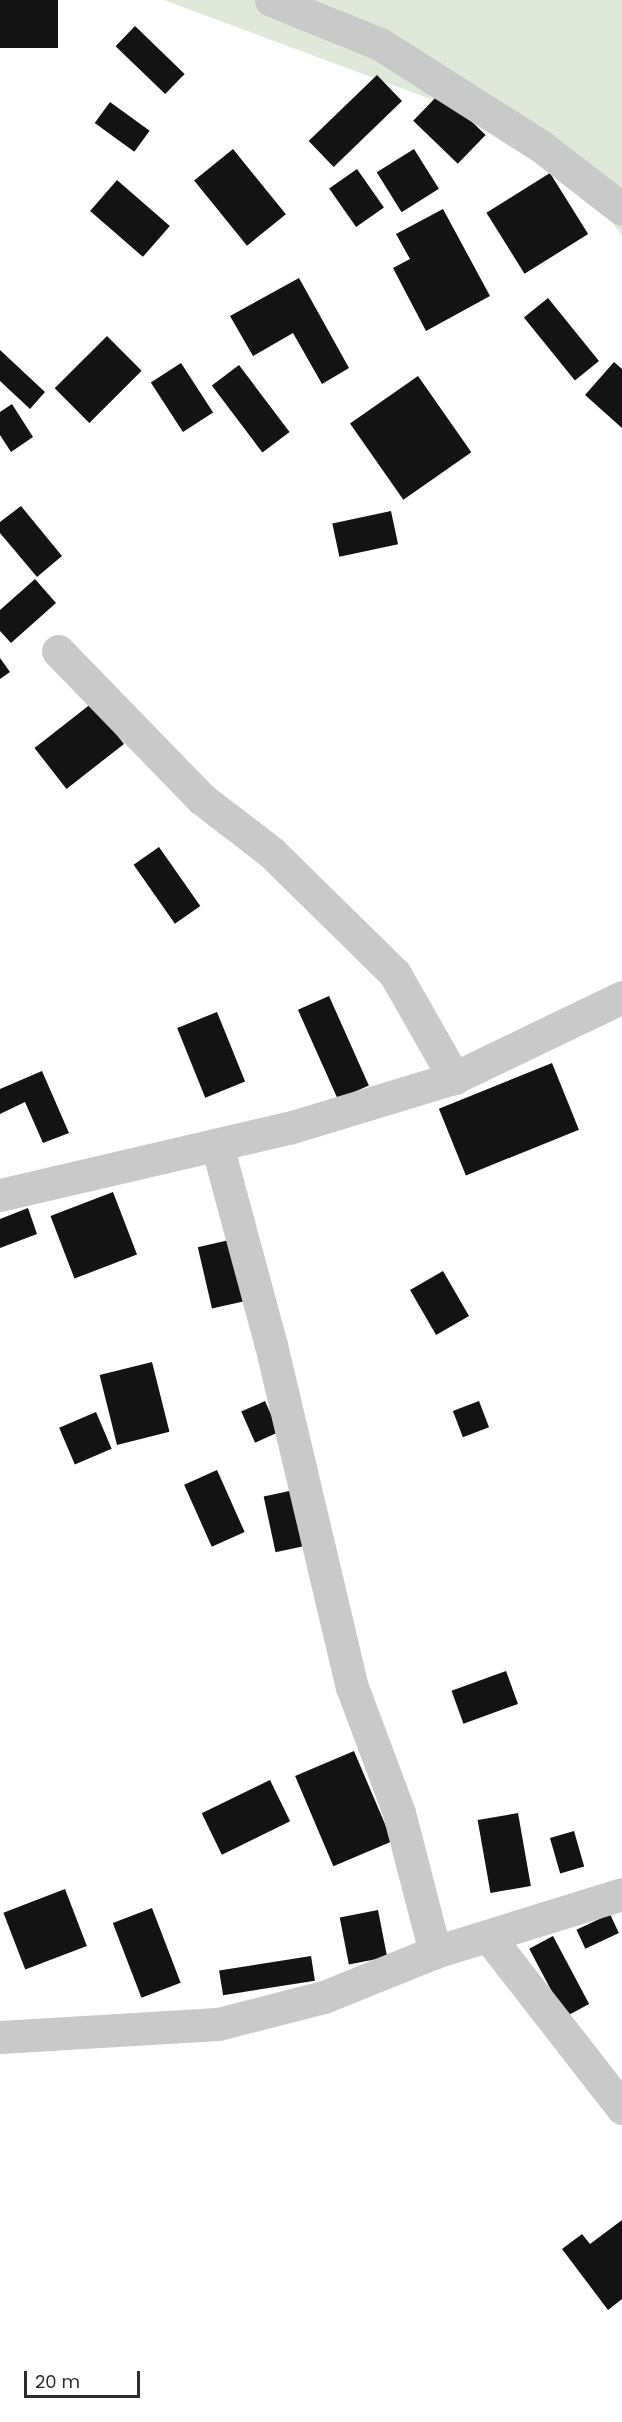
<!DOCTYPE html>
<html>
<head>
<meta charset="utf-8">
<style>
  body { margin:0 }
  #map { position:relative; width:622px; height:2422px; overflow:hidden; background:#fff; font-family:Poppins,sans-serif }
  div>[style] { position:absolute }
  .green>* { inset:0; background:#e0e8da }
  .building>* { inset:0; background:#131313; transform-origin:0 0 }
  .minor>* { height:33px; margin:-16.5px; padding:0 16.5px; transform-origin:16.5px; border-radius:16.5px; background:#c9c9c9 }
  span { translate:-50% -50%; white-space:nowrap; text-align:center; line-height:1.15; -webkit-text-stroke:6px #fff; paint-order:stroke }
  .scale { position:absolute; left:24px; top:2371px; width:116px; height:27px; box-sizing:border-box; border:3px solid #2c2c2c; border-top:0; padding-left:8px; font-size:18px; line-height:21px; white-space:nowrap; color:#2c2c2c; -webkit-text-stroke:4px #fff; paint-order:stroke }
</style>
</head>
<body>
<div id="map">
  <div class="green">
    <div style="clip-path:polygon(164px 0,622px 0,622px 236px,556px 146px)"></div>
  </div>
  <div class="building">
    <div style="left:0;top:0;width:58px;height:48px"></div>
    <div style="left:135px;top:26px;width:69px;height:28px;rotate:44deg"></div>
    <div style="left:377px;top:75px;width:36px;height:95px;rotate:46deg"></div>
    <div style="left:441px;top:92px;width:62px;height:40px;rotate:44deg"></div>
    <div style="left:110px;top:102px;width:49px;height:26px;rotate:36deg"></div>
    <div style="left:233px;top:149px;width:84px;height:50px;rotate:51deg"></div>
    <div style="left:414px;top:149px;width:47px;height:44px;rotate:58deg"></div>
    <div style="left:357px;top:169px;width:47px;height:34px;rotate:55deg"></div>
    <div style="left:550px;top:173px;width:72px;height:75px;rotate:58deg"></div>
    <div style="left:117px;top:180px;width:70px;height:41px;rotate:41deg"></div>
    <div style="clip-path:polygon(443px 209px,490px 296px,426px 331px,393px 268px,410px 259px,396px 234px)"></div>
    <div style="clip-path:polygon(299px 278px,349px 368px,322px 384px,293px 333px,253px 356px,230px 316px)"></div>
    <div style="left:548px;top:298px;width:81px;height:31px;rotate:51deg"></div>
    <div style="left:107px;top:336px;width:49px;height:74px;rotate:45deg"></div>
    <div style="clip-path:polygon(0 350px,45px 392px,30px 409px,0 381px)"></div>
    <div style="clip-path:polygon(614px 362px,622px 369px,622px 428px,585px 395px)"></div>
    <div style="left:181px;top:363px;width:59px;height:36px;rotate:57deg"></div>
    <div style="left:239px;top:365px;width:84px;height:34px;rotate:53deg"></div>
    <div style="left:418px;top:376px;width:93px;height:83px;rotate:55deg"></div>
    <div style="clip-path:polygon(12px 404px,33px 437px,11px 452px,0 435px,0 412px)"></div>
    <div style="clip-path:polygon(21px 506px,62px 556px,37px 577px,0 533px,0 522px)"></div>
    <div style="left:391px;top:511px;width:34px;height:60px;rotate:78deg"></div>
    <div style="clip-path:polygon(35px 579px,56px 603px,11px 643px,0 631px,0 610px)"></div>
    <div style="clip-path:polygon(0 658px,10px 672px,0 679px)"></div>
    <div style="left:92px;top:703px;width:52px;height:73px;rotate:52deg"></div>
    <div style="left:159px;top:847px;width:72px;height:31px;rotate:55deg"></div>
    <div style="left:329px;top:996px;width:98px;height:34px;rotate:66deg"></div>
    <div style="left:217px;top:1012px;width:75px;height:43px;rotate:68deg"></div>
    <div style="left:552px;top:1063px;width:72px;height:122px;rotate:68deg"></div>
    <div style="clip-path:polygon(42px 1071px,69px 1133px,43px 1143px,25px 1102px,0 1114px,0 1089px)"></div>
    <div style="left:113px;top:1192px;width:67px;height:67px;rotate:69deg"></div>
    <div style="clip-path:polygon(28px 1208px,37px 1234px,0 1248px,0 1219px)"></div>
    <div style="left:229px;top:1240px;width:63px;height:32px;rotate:77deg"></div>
    <div style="left:443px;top:1271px;width:52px;height:38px;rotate:60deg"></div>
    <div style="left:152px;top:1362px;width:72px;height:54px;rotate:76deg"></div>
    <div style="left:265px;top:1401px;width:34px;height:26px;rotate:66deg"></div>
    <div style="left:479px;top:1401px;width:28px;height:28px;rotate:69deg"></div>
    <div style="left:96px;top:1412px;width:40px;height:40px;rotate:67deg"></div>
    <div style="left:217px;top:1470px;width:68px;height:36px;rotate:66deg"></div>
    <div style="left:294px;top:1490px;width:57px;height:31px;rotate:78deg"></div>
    <div style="left:506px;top:1671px;width:35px;height:58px;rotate:70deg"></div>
    <div style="left:354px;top:1751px;width:98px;height:64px;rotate:67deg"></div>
    <div style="left:270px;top:1780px;width:46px;height:76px;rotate:64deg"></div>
    <div style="left:518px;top:1813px;width:74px;height:41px;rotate:80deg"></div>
    <div style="left:574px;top:1831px;width:37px;height:25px;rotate:74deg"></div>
    <div style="left:65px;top:1889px;width:61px;height:66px;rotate:69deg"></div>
    <div style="left:152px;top:1908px;width:80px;height:42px;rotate:69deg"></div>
    <div style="left:378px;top:1910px;width:48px;height:39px;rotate:79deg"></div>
    <div style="left:610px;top:1914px;width:21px;height:37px;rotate:65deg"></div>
    <div style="left:553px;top:1936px;width:77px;height:27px;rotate:62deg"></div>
    <div style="left:311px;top:1956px;width:25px;height:93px;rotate:81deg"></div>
    <div style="clip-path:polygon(622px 2220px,622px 2299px,608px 2310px,562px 2249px,582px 2234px,590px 2244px)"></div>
  </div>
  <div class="minor">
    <div style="left:271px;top:0;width:118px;rotate:22deg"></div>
    <div style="left:380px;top:44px;width:192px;rotate:32.4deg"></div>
    <div style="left:542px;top:147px;width:101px;rotate:37.8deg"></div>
    <div style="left:58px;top:651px;width:206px;rotate:45.8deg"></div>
    <div style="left:202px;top:799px;width:88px;rotate:37.6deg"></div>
    <div style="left:272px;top:853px;width:173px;rotate:44.5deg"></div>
    <div style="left:395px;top:974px;width:120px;rotate:60.4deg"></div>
    <div style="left:217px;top:1145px;width:207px;rotate:74.9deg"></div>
    <div style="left:271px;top:1345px;width:351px;rotate:76.7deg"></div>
    <div style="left:352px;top:1687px;width:134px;rotate:69.5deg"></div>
    <div style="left:399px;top:1813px;width:144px;rotate:75.5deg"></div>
    <div style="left:0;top:1195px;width:297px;rotate:-13.1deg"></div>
    <div style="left:289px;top:1128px;width:172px;rotate:-16.9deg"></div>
    <div style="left:454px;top:1078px;width:187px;rotate:-25.7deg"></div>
    <div style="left:489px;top:1937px;width:217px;rotate:52.1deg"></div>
    <div style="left:0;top:2037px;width:218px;rotate:-3.4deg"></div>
    <div style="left:218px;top:2024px;width:109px;rotate:-14.3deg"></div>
    <div style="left:324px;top:1997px;width:120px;rotate:-22.1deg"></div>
    <div style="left:435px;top:1952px;width:196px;rotate:-17.2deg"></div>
  </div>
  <div class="scale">20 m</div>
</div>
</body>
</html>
